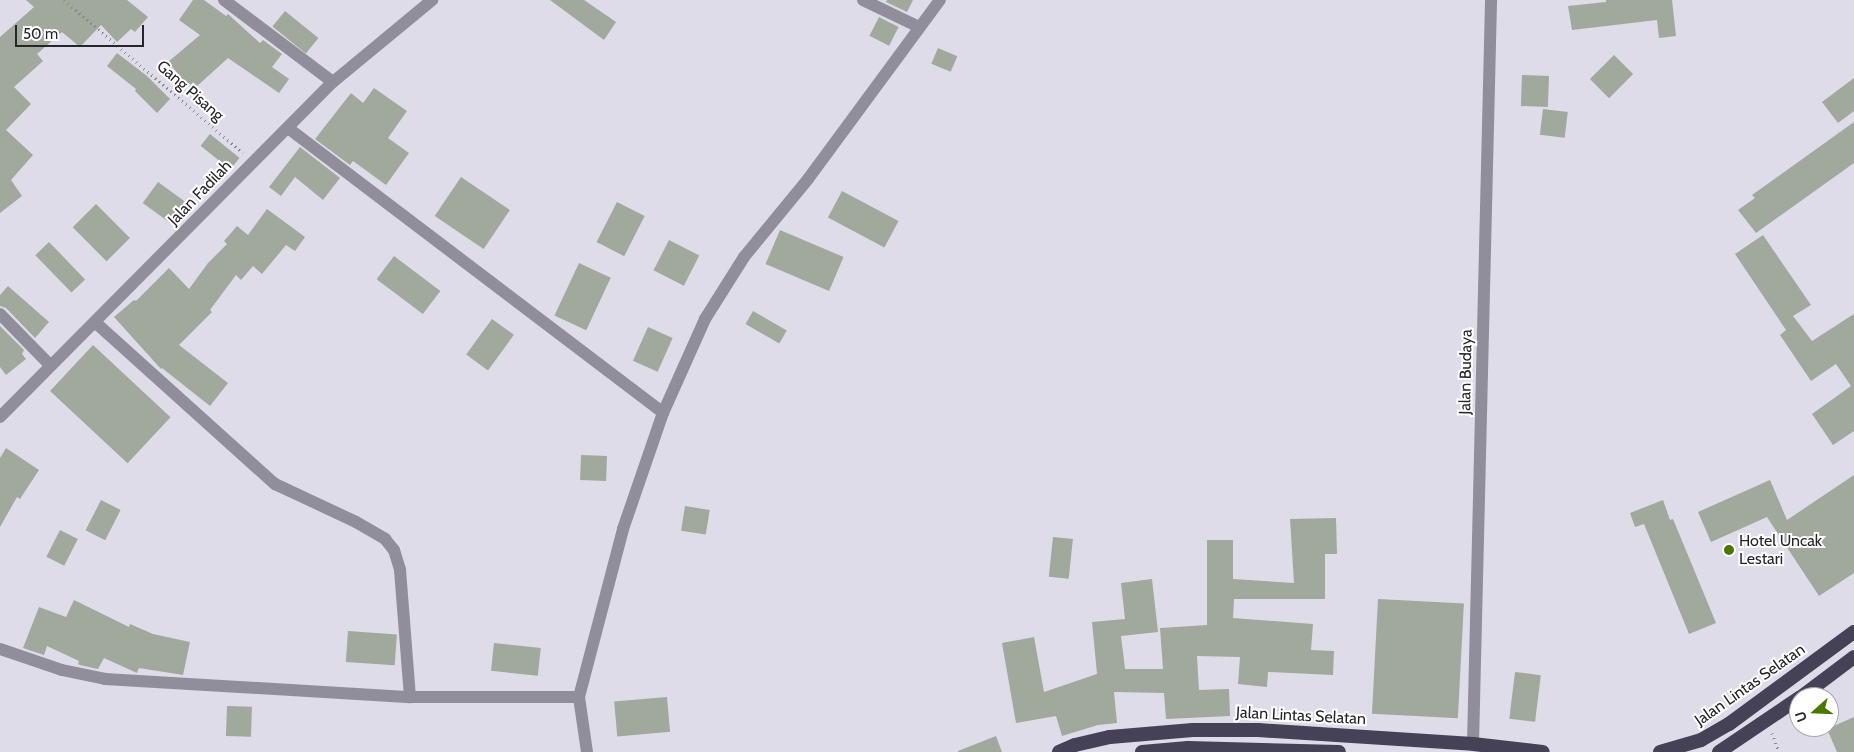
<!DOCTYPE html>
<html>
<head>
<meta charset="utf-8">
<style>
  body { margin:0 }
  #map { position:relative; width:1854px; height:752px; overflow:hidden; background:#dedce9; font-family:Cabin,sans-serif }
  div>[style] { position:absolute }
  .building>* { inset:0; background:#a1a89c; transform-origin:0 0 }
  .path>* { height:3px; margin-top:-1.5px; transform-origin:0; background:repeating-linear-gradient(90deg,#87868f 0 1px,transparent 0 5px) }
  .minor>* { height:12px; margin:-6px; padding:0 6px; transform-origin:6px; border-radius:6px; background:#908e9a }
  .trunk>* { height:14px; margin:-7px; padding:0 7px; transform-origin:7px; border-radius:7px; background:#454258 }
  .dots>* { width:14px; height:14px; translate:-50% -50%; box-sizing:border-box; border:2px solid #fff; border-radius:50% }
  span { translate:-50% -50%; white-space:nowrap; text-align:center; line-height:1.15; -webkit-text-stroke:4px #fff; paint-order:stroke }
  .street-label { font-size:16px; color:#26252a }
  .poi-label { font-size:16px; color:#26252a }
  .left { translate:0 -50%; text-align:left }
  .north { position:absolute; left:1789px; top:687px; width:50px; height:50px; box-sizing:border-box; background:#fff; border:1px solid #a8a8aa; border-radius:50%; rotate:250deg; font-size:14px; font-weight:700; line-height:20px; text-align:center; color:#26252a }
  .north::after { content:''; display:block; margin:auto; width:18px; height:22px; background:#487800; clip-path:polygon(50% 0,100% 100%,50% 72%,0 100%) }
  .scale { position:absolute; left:15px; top:25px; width:129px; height:22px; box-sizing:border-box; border:2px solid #26252a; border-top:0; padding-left:6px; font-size:15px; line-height:18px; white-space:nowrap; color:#26252a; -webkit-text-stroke:4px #fff; paint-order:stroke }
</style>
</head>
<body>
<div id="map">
  <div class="building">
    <div style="clip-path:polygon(26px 0,127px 0,148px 17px,135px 32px,131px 29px,117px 42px,101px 25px,80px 47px,62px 32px,37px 54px,43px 61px,14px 87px,31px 104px,6px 130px,33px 155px,11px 180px,22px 196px,0 213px,0 37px,34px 7px)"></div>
    <div style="clip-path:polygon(193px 0,204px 0,226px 16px,228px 14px,260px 43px,263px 40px,282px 54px,272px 67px,289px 79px,279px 93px,228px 58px,195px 88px,190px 88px,168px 62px,200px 35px,179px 20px)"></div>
    <div style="clip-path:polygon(550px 0,584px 0,616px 22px,604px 40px)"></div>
    <div style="clip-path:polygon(887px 0,913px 0,907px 12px,886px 2px)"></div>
    <div style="clip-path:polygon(1606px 0,1672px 0,1676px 36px,1659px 38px,1657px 20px,1572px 30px,1568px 6px,1606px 2px)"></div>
    <div style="left:285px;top:11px;width:43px;height:20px;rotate:39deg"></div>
    <div style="left:879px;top:17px;width:22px;height:21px;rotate:27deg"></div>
    <div style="left:938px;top:48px;width:21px;height:17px;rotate:23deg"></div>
    <div style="clip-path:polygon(117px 53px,147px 76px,170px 99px,157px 113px,135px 91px,136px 89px,107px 66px)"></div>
    <div style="left:1614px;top:55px;width:27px;height:34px;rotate:45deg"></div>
    <div style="left:1522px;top:75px;width:27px;height:31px;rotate:2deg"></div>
    <div style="clip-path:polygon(1854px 78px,1854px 111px,1838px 123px,1822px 102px)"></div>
    <div style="clip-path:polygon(374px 88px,407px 111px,388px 138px,409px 153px,386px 185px,353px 161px,350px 165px,315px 139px,351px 93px,363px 103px)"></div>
    <div style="left:1543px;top:109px;width:25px;height:26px;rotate:7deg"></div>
    <div style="clip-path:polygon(1854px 122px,1854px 163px,1756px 233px,1738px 210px,1755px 198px,1752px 195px)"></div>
    <div style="left:210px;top:134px;width:38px;height:15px;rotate:39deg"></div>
    <div style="clip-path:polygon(300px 147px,340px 178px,323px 200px,295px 177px,281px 196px,269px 187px)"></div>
    <div style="left:461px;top:177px;width:59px;height:47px;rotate:34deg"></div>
    <div style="left:158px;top:182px;width:34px;height:26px;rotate:36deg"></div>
    <div style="left:842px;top:191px;width:64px;height:30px;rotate:28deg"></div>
    <div style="left:617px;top:202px;width:31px;height:45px;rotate:27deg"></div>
    <div style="left:96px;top:204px;width:48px;height:33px;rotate:45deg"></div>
    <div style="clip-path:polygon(267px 209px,305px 237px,295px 251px,286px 245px,262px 274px,253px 266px,241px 280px,236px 275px,210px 310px,212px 312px,179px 345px,228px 383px,210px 406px,162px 368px,161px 369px,114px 317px,134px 300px,136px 301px,169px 268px,189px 289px,208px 263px,227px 244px,224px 241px,237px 226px,248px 235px)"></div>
    <div style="left:780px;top:230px;width:69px;height:37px;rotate:23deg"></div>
    <div style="clip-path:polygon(1763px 235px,1811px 305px,1793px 316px,1812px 341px,1854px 314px,1854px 431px,1833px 445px,1812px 414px,1851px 386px,1836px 364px,1811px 381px,1780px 335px,1786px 330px,1735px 254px)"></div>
    <div style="left:669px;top:240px;width:34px;height:34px;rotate:27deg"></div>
    <div style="left:49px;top:242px;width:52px;height:19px;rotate:46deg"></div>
    <div style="left:394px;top:256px;width:58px;height:29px;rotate:37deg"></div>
    <div style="left:579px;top:263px;width:35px;height:58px;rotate:25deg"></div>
    <div style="clip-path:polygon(8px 286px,49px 322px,35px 338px,6px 308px,0 306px,0 295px)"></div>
    <div style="left:753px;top:311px;width:39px;height:15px;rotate:30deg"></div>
    <div style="left:492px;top:319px;width:27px;height:44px;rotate:36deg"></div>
    <div style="clip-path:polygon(0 326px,24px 350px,22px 354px,26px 359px,6px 375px,0 367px)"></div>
    <div style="left:648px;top:327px;width:27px;height:37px;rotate:24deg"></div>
    <div style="left:93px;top:345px;width:106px;height:63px;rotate:43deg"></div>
    <div style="clip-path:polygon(6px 448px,39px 470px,20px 499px,17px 497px,0 527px,0 458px)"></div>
    <div style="left:581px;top:455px;width:26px;height:25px;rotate:2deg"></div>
    <div style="clip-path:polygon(1854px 475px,1854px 573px,1819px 596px,1767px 517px,1711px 542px,1698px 512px,1770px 480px,1787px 520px)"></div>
    <div style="left:101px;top:500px;width:22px;height:34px;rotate:27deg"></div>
    <div style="clip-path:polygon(1663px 500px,1670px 520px,1673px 519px,1716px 623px,1689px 634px,1644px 524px,1635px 527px,1630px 513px)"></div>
    <div style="left:685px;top:506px;width:25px;height:25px;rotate:9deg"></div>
    <div style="clip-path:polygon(1336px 518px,1337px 554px,1325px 554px,1325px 599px,1234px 599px,1233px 618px,1313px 624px,1311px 650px,1334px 651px,1333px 675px,1268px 672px,1267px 687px,1238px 684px,1240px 657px,1197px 656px,1199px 690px,1229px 689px,1230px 716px,1166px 719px,1164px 693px,1114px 692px,1117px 723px,1098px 725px,1062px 736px,1056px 716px,1016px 723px,1002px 643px,1034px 637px,1044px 692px,1097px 674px,1092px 622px,1125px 619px,1121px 583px,1152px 579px,1158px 632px,1121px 636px,1125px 669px,1163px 669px,1160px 628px,1207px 625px,1207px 540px,1233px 540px,1233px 579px,1294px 583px,1290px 519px)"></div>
    <div style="left:60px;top:530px;width:20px;height:30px;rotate:27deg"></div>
    <div style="left:1053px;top:537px;width:20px;height:40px;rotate:6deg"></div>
    <div style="left:1378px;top:599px;width:86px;height:115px;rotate:3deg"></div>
    <div style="clip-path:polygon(74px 600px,129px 627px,130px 624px,153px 634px,190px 642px,183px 675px,139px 668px,137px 673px,104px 658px,98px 669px,80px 665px,78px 664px,79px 661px,47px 646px,44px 655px,23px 648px,39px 607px,66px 617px)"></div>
    <div style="left:348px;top:631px;width:49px;height:31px;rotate:4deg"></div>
    <div style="left:494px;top:643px;width:47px;height:28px;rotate:6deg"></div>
    <div style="left:1515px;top:672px;width:26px;height:47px;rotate:7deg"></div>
    <div style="left:667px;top:697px;width:35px;height:53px;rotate:85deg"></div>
    <div style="left:227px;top:706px;width:25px;height:30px;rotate:2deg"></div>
    <div style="clip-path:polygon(1854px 717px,1854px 752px,1837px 752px,1827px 729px)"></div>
    <div style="clip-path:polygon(996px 736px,1002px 752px,958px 752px,958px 751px)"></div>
  </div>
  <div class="path">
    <div style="left:64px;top:0;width:235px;rotate:40.5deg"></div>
    <div style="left:1772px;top:733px;width:20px;rotate:70deg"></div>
  </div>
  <div class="minor">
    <div style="left:224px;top:0;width:136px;rotate:37deg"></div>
    <div style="left:863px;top:0;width:62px;rotate:25.7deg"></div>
    <div style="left:288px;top:128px;width:471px;rotate:37.2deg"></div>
    <div style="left:0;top:314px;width:71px;rotate:45.6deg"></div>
    <div style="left:96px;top:323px;width:241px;rotate:42deg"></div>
    <div style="left:275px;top:484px;width:89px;rotate:25.1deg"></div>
    <div style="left:356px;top:522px;width:34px;rotate:30deg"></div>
    <div style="left:385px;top:539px;width:14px;rotate:51deg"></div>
    <div style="left:394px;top:550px;width:21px;rotate:73deg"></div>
    <div style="left:400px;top:570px;width:127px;rotate:85.5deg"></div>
    <div style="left:0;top:417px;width:472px;rotate:-45.2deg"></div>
    <div style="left:333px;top:82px;width:129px;rotate:-39.6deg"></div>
    <div style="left:0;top:649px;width:65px;rotate:18.7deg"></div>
    <div style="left:62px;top:670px;width:44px;rotate:11.8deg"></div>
    <div style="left:105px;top:679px;width:306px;rotate:3.4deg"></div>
    <div style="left:410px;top:697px;width:169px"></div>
    <div style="left:1473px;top:744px;width:744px;rotate:-88.61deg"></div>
    <div style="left:587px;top:752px;width:56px;rotate:-98.3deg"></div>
    <div style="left:579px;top:697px;width:174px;rotate:-75.3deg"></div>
    <div style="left:623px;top:529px;width:123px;rotate:-71deg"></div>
    <div style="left:663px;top:413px;width:103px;rotate:-65.9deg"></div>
    <div style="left:705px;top:319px;width:73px;rotate:-57.8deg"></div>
    <div style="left:744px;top:257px;width:101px;rotate:-50.6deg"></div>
    <div style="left:808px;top:179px;width:222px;rotate:-53.6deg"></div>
  </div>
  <div class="trunk">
    <div style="left:1801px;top:697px;width:66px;rotate:-37deg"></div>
    <div style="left:1059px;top:752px;width:17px;rotate:-24deg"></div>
    <div style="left:1075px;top:745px;width:36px;rotate:-13deg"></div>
    <div style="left:1110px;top:737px;width:83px;rotate:-4.8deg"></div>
    <div style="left:1193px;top:730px;width:65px"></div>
    <div style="left:1258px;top:730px;width:215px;rotate:3.7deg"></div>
    <div style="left:1473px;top:744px;width:70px;rotate:6.5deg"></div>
    <div style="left:1142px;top:752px;width:46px;rotate:-5deg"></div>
    <div style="left:1188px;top:748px;width:151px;rotate:1.5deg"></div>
    <div style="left:1660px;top:752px;width:43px;rotate:-16.3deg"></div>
    <div style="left:1701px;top:740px;width:32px;rotate:-30deg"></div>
    <div style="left:1729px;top:724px;width:155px;rotate:-36.4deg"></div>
    <div style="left:1719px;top:752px;width:97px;rotate:-34deg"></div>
  </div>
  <div class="dots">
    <div style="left:1729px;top:550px;background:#487800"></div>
  </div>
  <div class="street-label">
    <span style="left:190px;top:91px;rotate:41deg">Gang Pisang</span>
    <span style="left:200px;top:193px;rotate:-46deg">Jalan Fadilah</span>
    <span style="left:1466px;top:372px;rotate:-89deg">Jalan Budaya</span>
    <span style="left:1750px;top:685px;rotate:-35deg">Jalan Lintas Selatan</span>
    <span style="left:1301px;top:716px;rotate:3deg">Jalan Lintas Selatan</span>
  </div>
  <div class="poi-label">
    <span class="left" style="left:1739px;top:550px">Hotel Uncak<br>Lestari</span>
  </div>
  <div class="north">U</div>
  <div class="scale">50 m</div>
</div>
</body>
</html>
